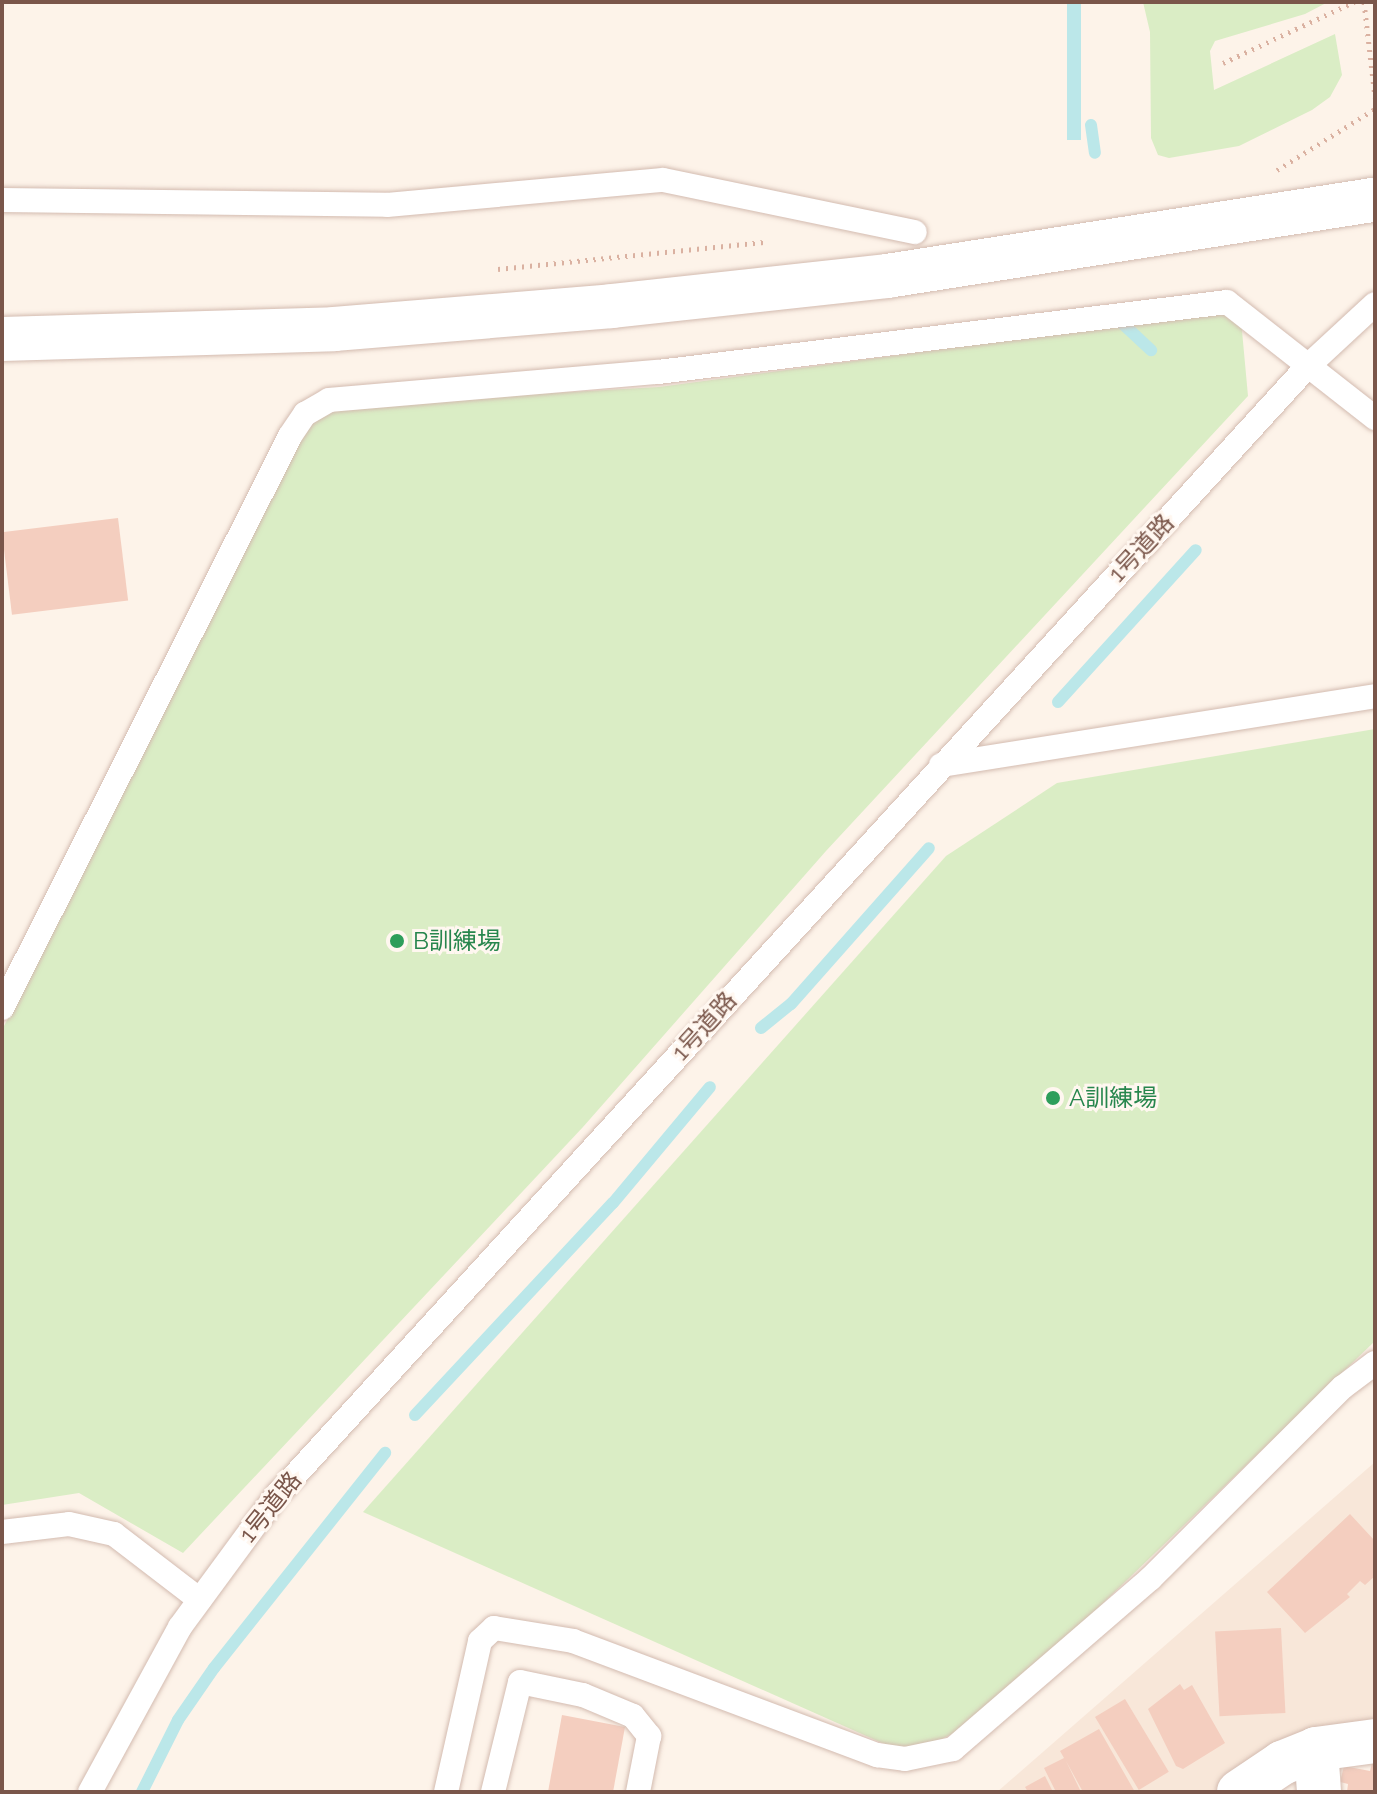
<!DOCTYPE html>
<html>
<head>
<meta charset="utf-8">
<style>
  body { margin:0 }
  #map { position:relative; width:1377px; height:1794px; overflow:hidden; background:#fdf3e9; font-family:Raleway,"Noto Sans JP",sans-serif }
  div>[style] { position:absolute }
  .residential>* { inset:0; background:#f8e7d9 }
  .green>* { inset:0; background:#daedc5 }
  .water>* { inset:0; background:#bbe7e9; transform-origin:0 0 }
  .stream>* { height:12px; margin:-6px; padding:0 6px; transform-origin:6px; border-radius:6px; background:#bbe7e9 }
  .building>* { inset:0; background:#f4cebf; transform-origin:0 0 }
  .path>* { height:5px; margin-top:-2.5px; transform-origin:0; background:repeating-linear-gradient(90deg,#dab1a1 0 2px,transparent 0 8px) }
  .roads { filter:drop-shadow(0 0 2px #d3bbb0) drop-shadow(0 0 2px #d3bbb0) }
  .lane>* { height:24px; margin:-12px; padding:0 12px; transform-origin:12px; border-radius:12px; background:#fff }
  .street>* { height:44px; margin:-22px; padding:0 22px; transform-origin:22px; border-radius:22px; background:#fff }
  .secondary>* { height:44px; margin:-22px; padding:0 22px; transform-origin:22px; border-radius:22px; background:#fff }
  .dots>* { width:22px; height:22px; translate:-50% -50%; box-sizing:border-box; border:4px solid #fff7f0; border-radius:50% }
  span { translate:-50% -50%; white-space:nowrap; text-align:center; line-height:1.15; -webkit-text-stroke:6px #fff7f0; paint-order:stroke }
  .street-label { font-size:24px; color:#7a564a }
  .leisure-label { font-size:24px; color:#27864d }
  .left { translate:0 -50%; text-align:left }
  .frame { position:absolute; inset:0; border:4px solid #7a564a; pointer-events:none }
</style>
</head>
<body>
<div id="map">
  <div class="residential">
    <div style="clip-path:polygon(1375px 1462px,1375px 1727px,1217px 1792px,997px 1792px)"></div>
  </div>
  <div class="green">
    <div style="clip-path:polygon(1143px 2px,1328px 2px,1305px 14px,1215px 41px,1210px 51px,1214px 90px,1335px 34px,1342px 75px,1330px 97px,1312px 110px,1239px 146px,1169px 158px,1158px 155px,1151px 138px,1150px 32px)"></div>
    <div style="clip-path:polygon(1227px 311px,1241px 320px,1248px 396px,826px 851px,583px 1127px,183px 1553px,79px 1493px,2px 1505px,2px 1030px,306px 424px,338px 405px,659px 387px)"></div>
    <div style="clip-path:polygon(1375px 729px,1375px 1341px,985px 1717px,930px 1745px,905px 1750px,882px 1743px,363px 1512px,946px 856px,1057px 783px)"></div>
  </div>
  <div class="water">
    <div style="left:1067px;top:2px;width:14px;height:138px"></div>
  </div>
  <div class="stream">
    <div style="left:1091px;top:125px;width:28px;rotate:82deg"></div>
    <div style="left:1122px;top:323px;width:40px;rotate:43deg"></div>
    <div style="left:1058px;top:702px;width:205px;rotate:-47.8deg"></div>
    <div style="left:761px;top:1028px;width:38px;rotate:-39deg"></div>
    <div style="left:791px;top:1004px;width:208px;rotate:-48.5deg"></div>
    <div style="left:415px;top:1415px;width:290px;rotate:-47deg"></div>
    <div style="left:613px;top:1203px;width:151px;rotate:-50.1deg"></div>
    <div style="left:142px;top:1792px;width:80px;rotate:-63.4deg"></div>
    <div style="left:178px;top:1720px;width:63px;rotate:-55.3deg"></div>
    <div style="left:214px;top:1668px;width:275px;rotate:-51.5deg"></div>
  </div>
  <div class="building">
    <div style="left:118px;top:518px;width:83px;height:117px;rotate:83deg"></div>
    <div style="clip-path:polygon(1350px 1514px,1375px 1541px,1375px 1576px,1365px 1585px,1360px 1581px,1347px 1594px,1350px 1597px,1305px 1633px,1267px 1592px)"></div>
    <div style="left:1281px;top:1628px;width:85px;height:66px;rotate:87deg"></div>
    <div style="clip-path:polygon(1180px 1684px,1184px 1690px,1192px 1685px,1225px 1743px,1183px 1769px,1176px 1766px,1148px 1709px)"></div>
    <div style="left:1125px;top:1699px;width:85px;height:35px;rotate:59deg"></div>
    <div style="clip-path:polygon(562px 1715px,625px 1727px,613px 1792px,548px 1792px)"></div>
    <div style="clip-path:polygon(1099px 1729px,1135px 1792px,1083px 1792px,1066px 1761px,1081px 1792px,1056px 1792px,1044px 1768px,1064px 1758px,1060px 1751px)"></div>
    <div style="clip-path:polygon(1374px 1755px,1375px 1792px,1347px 1792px,1348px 1784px,1340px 1782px,1344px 1766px,1370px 1771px)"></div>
    <div style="clip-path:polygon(1045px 1776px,1053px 1792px,1028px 1792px,1025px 1787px)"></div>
  </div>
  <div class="path">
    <div style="left:1364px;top:2px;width:96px;rotate:83.4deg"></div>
    <div style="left:1223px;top:63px;width:145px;rotate:-25deg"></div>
    <div style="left:1277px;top:170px;width:115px;rotate:-31.9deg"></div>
    <div style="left:498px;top:269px;width:269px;rotate:-5.8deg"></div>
  </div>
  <div class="roads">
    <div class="lane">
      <div style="left:2px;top:200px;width:385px;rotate:0.7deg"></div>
      <div style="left:387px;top:205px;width:277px;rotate:-5.2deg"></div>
      <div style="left:663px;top:180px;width:257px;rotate:11.7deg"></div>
      <div style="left:941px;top:765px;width:439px;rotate:-9deg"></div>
      <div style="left:2px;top:1008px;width:640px;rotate:-63.27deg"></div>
      <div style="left:290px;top:436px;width:27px;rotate:-56deg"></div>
      <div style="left:305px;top:414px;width:28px;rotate:-30deg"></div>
      <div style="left:329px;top:400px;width:330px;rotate:-4.9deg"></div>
      <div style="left:658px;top:372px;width:573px;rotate:-7.01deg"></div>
      <div style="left:1227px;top:302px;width:188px;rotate:38.1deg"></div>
      <div style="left:2px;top:1532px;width:67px;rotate:-6.8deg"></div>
      <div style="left:69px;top:1524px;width:46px;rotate:12.5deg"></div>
      <div style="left:114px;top:1534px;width:108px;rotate:37.5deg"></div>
      <div style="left:90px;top:1792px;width:188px;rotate:-61.4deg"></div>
      <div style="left:180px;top:1627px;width:164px;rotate:-53.7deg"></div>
      <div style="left:277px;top:1495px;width:1529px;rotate:-47.6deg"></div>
      <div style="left:1308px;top:366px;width:91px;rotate:-42.8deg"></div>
      <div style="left:446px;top:1792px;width:155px;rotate:-77.3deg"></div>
      <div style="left:480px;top:1641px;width:19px;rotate:-43deg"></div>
      <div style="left:494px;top:1628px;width:80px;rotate:9.3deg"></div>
      <div style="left:573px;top:1641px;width:325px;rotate:20.6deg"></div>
      <div style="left:877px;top:1755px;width:28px;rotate:8deg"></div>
      <div style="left:905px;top:1759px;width:49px;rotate:-11.8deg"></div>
      <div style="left:953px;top:1749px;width:260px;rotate:-40.8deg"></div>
      <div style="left:1150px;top:1579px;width:272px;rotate:-44.9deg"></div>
      <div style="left:1343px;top:1387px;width:40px;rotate:-37deg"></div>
      <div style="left:493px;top:1792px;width:113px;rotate:-76.2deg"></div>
      <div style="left:520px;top:1682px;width:64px;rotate:11.7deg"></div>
      <div style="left:583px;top:1695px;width:54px;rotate:22.8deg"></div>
      <div style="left:633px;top:1716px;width:26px;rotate:51deg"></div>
      <div style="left:649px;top:1736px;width:57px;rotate:101.1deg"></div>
    </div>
    <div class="street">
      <div style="left:1316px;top:1749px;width:43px;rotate:86deg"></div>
      <div style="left:1239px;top:1792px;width:52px;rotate:-34deg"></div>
      <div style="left:1282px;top:1763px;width:37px;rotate:-22deg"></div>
      <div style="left:1316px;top:1749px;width:60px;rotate:-7.7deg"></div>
    </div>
    <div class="secondary">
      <div style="left:2px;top:339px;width:332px;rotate:-1.7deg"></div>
      <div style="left:334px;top:329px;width:279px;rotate:-4.7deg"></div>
      <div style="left:612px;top:306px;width:277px;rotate:-6.2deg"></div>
      <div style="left:887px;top:276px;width:494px;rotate:-8.9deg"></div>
    </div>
  </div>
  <div class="dots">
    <div style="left:397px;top:941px;background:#2e9e5b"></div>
    <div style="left:1053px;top:1098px;background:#2e9e5b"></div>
  </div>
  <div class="street-label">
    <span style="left:1141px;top:548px;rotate:-47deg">1号道路</span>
    <span style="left:704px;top:1026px;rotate:-48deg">1号道路</span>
    <span style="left:270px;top:1507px;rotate:-51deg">1号道路</span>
  </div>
  <div class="leisure-label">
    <span class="left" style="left:413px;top:941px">B訓練場</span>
    <span class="left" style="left:1069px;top:1098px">A訓練場</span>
  </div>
  <div class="frame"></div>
</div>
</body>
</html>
